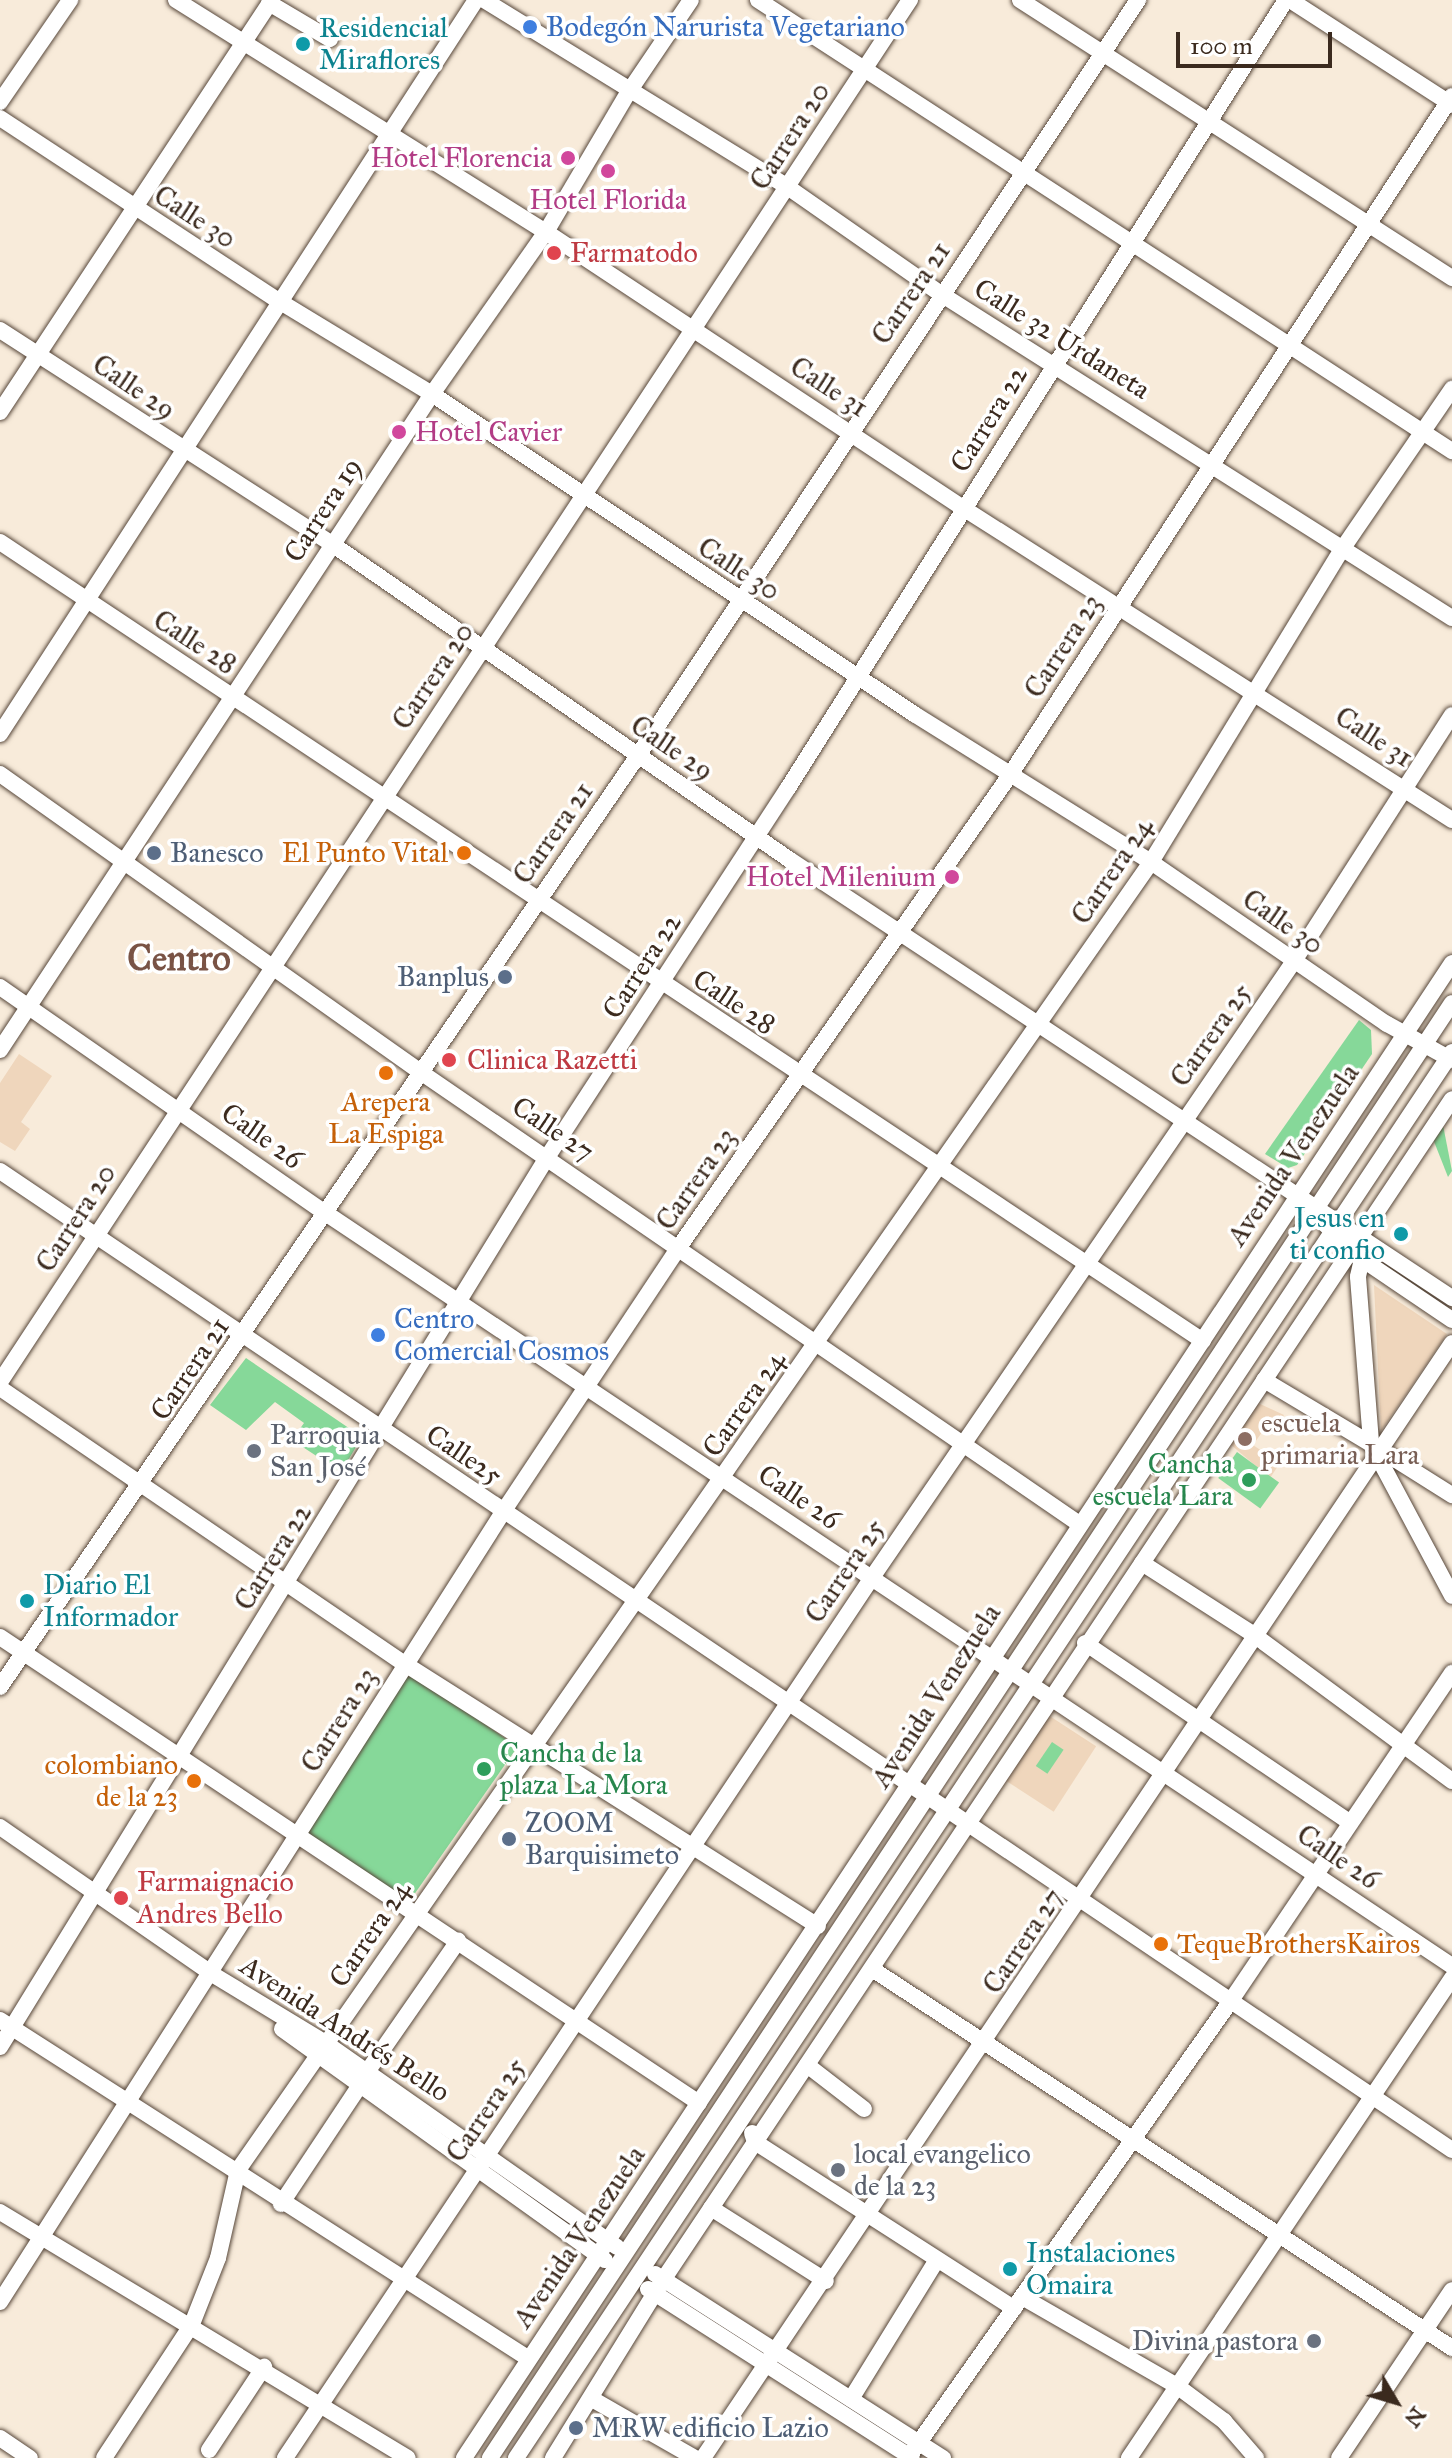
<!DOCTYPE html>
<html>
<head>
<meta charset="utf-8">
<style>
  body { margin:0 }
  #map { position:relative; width:1452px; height:2458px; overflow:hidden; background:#f8ebda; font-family:"IM FELL Great Primer",serif }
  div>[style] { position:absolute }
  .built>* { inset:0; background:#efd6bc; transform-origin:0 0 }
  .green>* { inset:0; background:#86d899; transform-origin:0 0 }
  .roads { filter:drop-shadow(0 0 2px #57473a) drop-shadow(0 0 2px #57473a) }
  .minor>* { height:16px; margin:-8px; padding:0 8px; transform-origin:8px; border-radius:8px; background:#fff }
  .dots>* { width:22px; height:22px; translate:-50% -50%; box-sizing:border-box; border:4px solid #fff; border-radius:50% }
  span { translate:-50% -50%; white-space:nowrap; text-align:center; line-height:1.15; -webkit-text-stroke:7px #fff; paint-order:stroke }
  .shop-label { font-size:28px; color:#366cbe }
  .left { translate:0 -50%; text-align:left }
  .culture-label { font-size:28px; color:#0d838f }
  .right { translate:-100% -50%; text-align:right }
  .street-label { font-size:28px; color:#3b2a1e }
  .hotel-label { font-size:28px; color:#b23c85 }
  .health-label { font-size:28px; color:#be3a42 }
  .service-label { font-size:28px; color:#4e5e75 }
  .food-label { font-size:28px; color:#c56008 }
  .education-label { font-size:28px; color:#785e54 }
  .worship-label { font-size:28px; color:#5b616d }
  .leisure-label { font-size:28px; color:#27864d }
  .district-label { font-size:36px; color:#795345; font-weight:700 }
  .north { position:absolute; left:1356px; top:2362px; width:80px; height:80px; -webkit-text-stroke:6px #fff; paint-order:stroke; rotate:128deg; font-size:22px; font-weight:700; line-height:32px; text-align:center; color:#3b2a1e }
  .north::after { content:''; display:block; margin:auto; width:28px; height:36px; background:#3b2a1e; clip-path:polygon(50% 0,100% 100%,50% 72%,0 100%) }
  .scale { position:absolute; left:1176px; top:32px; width:156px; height:36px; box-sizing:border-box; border:4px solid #3b2a1e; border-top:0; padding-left:10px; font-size:24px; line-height:28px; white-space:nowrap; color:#3b2a1e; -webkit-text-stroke:6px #fff; paint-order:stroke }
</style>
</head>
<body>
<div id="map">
  <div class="built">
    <div style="clip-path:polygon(19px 1054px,52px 1076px,21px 1122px,30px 1129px,15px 1151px,0 1142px,0 1083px)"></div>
    <div style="clip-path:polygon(1374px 1285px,1447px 1334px,1381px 1431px)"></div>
    <div style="clip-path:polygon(1258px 1403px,1284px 1415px,1275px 1429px,1267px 1425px,1253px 1445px,1280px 1463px,1270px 1478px,1230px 1444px)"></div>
    <div style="left:1045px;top:1713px;width:61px;height:78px;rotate:33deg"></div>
  </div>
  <div class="green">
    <div style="clip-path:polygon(1359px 1020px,1371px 1030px,1372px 1054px,1297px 1165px,1288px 1168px,1265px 1154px)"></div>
    <div style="clip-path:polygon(1443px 1125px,1452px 1171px,1448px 1177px,1433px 1139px)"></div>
    <div style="clip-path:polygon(246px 1358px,362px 1437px,341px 1472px,292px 1440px,304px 1423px,275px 1402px,246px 1430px,210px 1405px)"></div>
    <div style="left:1237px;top:1452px;width:52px;height:32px;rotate:36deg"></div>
    <div style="left:406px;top:1669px;width:136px;height:199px;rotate:35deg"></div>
    <div style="left:1052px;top:1742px;width:14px;height:29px;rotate:34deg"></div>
  </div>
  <div class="roads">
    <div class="minor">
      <div style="left:176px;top:0;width:437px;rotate:32.1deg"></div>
      <div style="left:546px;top:232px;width:500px;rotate:33.5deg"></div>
      <div style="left:963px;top:508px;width:580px;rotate:32.54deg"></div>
      <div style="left:484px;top:0;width:358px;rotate:31.6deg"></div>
      <div style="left:789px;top:188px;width:185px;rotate:34.9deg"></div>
      <div style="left:941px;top:294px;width:605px;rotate:32.38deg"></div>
      <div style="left:758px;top:0;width:828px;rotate:33.02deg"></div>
      <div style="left:1020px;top:0;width:514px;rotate:32.76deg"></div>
      <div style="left:1290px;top:0;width:193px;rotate:32.9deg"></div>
      <div style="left:269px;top:3px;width:71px;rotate:30.5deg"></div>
      <div style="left:0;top:102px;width:124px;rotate:-55.5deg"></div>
      <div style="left:0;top:118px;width:334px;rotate:33.3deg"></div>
      <div style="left:279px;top:301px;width:179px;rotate:31.3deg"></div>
      <div style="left:432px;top:394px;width:579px;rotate:33.58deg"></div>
      <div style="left:914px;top:714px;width:279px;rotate:32deg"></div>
      <div style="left:1151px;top:862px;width:286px;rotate:34.5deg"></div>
      <div style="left:1387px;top:1024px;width:74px;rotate:29deg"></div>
      <div style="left:0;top:330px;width:395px;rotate:32.8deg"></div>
      <div style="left:332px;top:544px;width:556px;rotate:34.6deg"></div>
      <div style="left:790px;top:860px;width:794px;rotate:33.49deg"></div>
      <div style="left:0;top:412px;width:494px;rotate:-56.6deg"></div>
      <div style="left:0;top:542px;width:1444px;rotate:33.59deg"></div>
      <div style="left:0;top:734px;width:875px;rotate:-57.04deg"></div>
      <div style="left:0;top:774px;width:517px;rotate:35.32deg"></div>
      <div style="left:422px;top:1073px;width:796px;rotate:34.45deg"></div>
      <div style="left:0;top:987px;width:398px;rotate:34.8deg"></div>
      <div style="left:327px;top:1214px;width:1353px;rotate:33.76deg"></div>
      <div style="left:0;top:1050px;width:785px;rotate:-56.63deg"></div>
      <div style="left:432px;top:394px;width:198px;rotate:-54.9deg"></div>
      <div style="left:546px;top:232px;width:161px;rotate:-59.5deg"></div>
      <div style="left:628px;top:93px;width:112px;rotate:-55.9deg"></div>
      <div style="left:0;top:1171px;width:1751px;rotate:33.99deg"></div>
      <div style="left:1326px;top:1225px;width:35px;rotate:47deg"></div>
      <div style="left:1350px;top:1251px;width:123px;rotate:34.1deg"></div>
      <div style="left:1362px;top:1259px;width:18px;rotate:103deg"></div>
      <div style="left:1358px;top:1277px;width:168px;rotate:85.5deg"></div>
      <div style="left:1371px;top:1444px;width:172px;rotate:61.9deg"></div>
      <div style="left:1264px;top:1380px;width:125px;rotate:30.9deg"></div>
      <div style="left:0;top:1382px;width:1655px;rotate:-56.64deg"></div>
      <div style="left:0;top:1388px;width:490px;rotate:34.3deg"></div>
      <div style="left:405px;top:1664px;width:489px;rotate:32.4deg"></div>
      <div style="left:1382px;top:1451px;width:83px;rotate:32.2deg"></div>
      <div style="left:1142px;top:1563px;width:133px;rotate:32.7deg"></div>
      <div style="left:1254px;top:1635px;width:246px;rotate:36.4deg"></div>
      <div style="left:0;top:1637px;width:840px;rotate:33.69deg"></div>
      <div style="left:1085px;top:1643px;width:318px;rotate:34.1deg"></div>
      <div style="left:0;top:1687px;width:1127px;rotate:-55.59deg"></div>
      <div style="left:637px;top:757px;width:908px;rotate:-56.5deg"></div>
      <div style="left:0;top:1827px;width:258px;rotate:34.7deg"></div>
      <div style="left:212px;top:1974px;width:135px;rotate:31.3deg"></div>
      <div style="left:327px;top:2044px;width:354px;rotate:35deg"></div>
      <div style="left:872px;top:1969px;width:693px;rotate:33.16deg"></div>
      <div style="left:0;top:2020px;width:628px;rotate:32.65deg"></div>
      <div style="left:282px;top:2029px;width:397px;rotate:35.6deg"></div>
      <div style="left:0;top:2047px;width:1046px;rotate:-58.41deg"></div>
      <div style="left:548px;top:1156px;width:439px;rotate:-56.9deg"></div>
      <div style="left:788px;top:788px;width:932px;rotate:-57.71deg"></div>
      <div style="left:807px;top:2065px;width:72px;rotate:37.7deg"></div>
      <div style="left:367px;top:2072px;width:160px;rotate:-55.2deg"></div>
      <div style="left:752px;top:2133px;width:9px;rotate:72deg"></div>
      <div style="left:755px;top:2142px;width:308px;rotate:32.7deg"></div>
      <div style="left:281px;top:2204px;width:146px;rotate:-56.4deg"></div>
      <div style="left:711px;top:2208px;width:136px;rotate:32.4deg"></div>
      <div style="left:0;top:2212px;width:476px;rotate:31.1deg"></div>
      <div style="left:655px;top:2274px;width:342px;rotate:32.6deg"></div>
      <div style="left:648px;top:2289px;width:313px;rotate:32.6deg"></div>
      <div style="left:1024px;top:2298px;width:177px;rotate:29.9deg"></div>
      <div style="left:1177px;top:2386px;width:59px;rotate:36.7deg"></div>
      <div style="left:1224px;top:2421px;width:49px;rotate:49.1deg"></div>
      <div style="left:0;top:2302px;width:937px;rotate:-57.51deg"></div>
      <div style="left:503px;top:1512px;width:318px;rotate:-56.4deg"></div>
      <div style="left:679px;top:1247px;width:576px;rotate:-54.96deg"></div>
      <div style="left:1010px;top:775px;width:810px;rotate:-56.94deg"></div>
      <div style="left:592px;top:2399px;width:119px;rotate:29.8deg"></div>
      <div style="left:851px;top:2399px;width:163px;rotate:-58.3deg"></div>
      <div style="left:0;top:2438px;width:36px;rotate:34deg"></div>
      <div style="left:209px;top:2450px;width:100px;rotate:-56.5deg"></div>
      <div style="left:913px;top:2451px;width:550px;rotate:-54.78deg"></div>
      <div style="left:1230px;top:2002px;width:397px;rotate:-56deg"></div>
      <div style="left:104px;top:2458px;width:160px;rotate:-56.7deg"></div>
      <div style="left:192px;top:2324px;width:71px;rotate:-68.5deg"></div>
      <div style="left:218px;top:2258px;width:90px;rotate:-77.2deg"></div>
      <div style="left:238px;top:2170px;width:1595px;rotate:-55.08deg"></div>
      <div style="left:1151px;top:862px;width:368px;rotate:-58.6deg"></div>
      <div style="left:1343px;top:548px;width:193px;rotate:-55.6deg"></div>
      <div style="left:285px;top:2458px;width:1056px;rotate:-56.31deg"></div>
      <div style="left:871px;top:1579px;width:749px;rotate:-55.61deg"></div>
      <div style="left:1294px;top:961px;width:292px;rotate:-57.3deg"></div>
      <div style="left:464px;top:2458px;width:1792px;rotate:-56.54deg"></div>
      <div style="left:490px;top:2458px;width:1744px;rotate:-56.53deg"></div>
      <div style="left:516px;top:2458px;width:1689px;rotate:-56.35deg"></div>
      <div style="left:553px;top:2458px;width:209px;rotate:-58.3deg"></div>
      <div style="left:663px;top:2280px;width:1420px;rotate:-56.25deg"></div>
      <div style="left:703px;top:2458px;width:1343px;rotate:-56.11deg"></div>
      <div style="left:1129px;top:2458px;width:579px;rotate:-56.06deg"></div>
      <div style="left:1339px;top:2458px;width:202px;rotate:-56.1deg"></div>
    </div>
  </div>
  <div class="dots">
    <div style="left:530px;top:27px;background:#3f7fe0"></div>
    <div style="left:303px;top:44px;background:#0f9aa8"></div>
    <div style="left:568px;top:158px;background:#d1479c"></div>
    <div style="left:608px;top:171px;background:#d1479c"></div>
    <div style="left:554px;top:253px;background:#e0444e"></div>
    <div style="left:399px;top:432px;background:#d1479c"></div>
    <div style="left:154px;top:853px;background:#5c6f8a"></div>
    <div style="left:464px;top:853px;background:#e8710a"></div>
    <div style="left:952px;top:877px;background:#d1479c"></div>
    <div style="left:505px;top:977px;background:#5c6f8a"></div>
    <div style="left:449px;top:1060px;background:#e0444e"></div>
    <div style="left:386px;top:1073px;background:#e8710a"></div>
    <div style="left:1401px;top:1234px;background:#0f9aa8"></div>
    <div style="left:378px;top:1335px;background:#3f7fe0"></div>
    <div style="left:1245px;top:1439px;background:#8d6e63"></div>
    <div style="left:254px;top:1451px;background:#6b7280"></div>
    <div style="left:1249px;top:1480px;background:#2e9e5b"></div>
    <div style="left:27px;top:1601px;background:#0f9aa8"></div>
    <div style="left:484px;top:1769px;background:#2e9e5b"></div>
    <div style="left:194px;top:1781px;background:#e8710a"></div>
    <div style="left:509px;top:1839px;background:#5c6f8a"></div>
    <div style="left:121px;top:1898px;background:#e0444e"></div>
    <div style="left:1161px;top:1944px;background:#e8710a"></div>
    <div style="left:838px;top:2170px;background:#6b7280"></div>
    <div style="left:1010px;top:2269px;background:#0f9aa8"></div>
    <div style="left:1314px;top:2341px;background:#6b7280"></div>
    <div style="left:576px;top:2428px;background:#5c6f8a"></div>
  </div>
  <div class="shop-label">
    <span class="left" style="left:546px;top:27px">Bodegón Narurista Vegetariano</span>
    <span class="left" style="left:394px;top:1335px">Centro<br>Comercial Cosmos</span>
  </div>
  <div class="culture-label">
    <span class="left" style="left:319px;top:44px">Residencial<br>Miraflores</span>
    <span class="right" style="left:1385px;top:1234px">Jesus en<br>ti confio</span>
    <span class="left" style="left:43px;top:1601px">Diario El<br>Informador</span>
    <span class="left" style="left:1026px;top:2269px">Instalaciones<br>Omaira</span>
  </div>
  <div class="street-label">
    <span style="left:790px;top:136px;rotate:-57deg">Carrera 20</span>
    <span style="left:195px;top:217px;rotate:33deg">Calle 30</span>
    <span style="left:911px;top:293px;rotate:-56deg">Carrera 21</span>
    <span style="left:1062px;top:339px;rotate:32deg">Calle 32 Urdaneta</span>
    <span style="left:134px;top:387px;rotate:34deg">Calle 29</span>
    <span style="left:829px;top:387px;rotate:33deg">Calle 31</span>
    <span style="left:989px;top:419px;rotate:-58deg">Carrera 22</span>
    <span style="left:323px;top:510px;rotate:-57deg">Carrera 19</span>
    <span style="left:739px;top:569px;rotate:33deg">Calle 30</span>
    <span style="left:195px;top:642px;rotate:33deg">Calle 28</span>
    <span style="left:1063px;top:646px;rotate:-57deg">Carrera 23</span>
    <span style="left:433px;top:676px;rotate:-56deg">Carrera 20</span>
    <span style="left:1374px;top:737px;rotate:33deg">Calle 31</span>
    <span style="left:672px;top:748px;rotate:34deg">Calle 29</span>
    <span style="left:553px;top:833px;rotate:-55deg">Carrera 21</span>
    <span style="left:1112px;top:871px;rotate:-56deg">Carrera 24</span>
    <span style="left:1283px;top:922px;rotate:35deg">Calle 30</span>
    <span style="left:642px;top:966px;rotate:-57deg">Carrera 22</span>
    <span style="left:734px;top:1002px;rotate:34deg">Calle 28</span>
    <span style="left:1211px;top:1035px;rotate:-55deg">Carrera 25</span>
    <span style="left:553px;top:1129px;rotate:34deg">Calle 27</span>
    <span style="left:262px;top:1136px;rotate:35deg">Calle 26</span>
    <span style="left:1293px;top:1155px;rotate:-56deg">Avenida Venezuela</span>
    <span style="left:696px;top:1179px;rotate:-55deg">Carrera 23</span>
    <span style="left:76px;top:1218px;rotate:-57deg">Carrera 20</span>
    <span style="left:190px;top:1369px;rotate:-56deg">Carrera 21</span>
    <span style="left:744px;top:1404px;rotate:-55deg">Carrera 24</span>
    <span style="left:464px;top:1455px;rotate:34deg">Calle25</span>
    <span style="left:799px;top:1497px;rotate:34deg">Calle 26</span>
    <span style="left:273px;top:1557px;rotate:-58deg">Carrera 22</span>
    <span style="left:845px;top:1571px;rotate:-56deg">Carrera 25</span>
    <span style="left:936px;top:1696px;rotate:-57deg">Avenida Venezuela</span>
    <span style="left:339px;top:1720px;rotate:-58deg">Carrera 23</span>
    <span style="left:1338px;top:1857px;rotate:34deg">Calle 26</span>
    <span style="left:370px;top:1934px;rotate:-56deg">Carrera 24</span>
    <span style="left:1023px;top:1941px;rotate:-56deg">Carrera 27</span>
    <span style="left:345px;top:2029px;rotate:33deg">Avenida Andrés Bello</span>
    <span style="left:486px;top:2110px;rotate:-56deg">Carrera 25</span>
    <span style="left:579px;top:2237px;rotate:-56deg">Avenida Venezuela</span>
  </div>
  <div class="hotel-label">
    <span class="right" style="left:552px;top:158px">Hotel Florencia</span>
    <span style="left:608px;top:200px">Hotel Florida</span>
    <span class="left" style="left:415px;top:432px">Hotel Cavier</span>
    <span class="right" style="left:936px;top:877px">Hotel Milenium</span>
  </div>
  <div class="health-label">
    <span class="left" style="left:570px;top:253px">Farmatodo</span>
    <span class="left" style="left:467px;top:1060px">Clinica Razetti</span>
    <span class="left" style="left:137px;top:1898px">Farmaignacio<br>Andres Bello</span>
  </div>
  <div class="service-label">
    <span class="left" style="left:170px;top:853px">Banesco</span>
    <span class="right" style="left:489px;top:977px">Banplus</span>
    <span class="left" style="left:525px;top:1839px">ZOOM<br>Barquisimeto</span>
    <span class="left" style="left:592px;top:2428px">MRW edificio Lazio</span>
  </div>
  <div class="food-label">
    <span class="right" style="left:448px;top:853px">El Punto Vital</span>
    <span style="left:386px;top:1118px">Arepera<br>La Espiga</span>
    <span class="right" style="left:178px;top:1781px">colombiano<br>de la 23</span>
    <span class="left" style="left:1177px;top:1944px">TequeBrothersKairos</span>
  </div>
  <div class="education-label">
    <span class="left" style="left:1261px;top:1439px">escuela<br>primaria Lara</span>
  </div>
  <div class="worship-label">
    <span class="left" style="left:270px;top:1451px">Parroquia<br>San José</span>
    <span class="left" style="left:854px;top:2170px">local evangelico<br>de la 23</span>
    <span class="right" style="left:1298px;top:2341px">Divina pastora</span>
  </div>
  <div class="leisure-label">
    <span class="right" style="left:1233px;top:1480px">Cancha<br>escuela Lara</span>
    <span class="left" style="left:500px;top:1769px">Cancha de la<br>plaza La Mora</span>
  </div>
  <div class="district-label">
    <span style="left:179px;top:959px">Centro</span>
  </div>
  <div class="north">N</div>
  <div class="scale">100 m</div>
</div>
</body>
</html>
